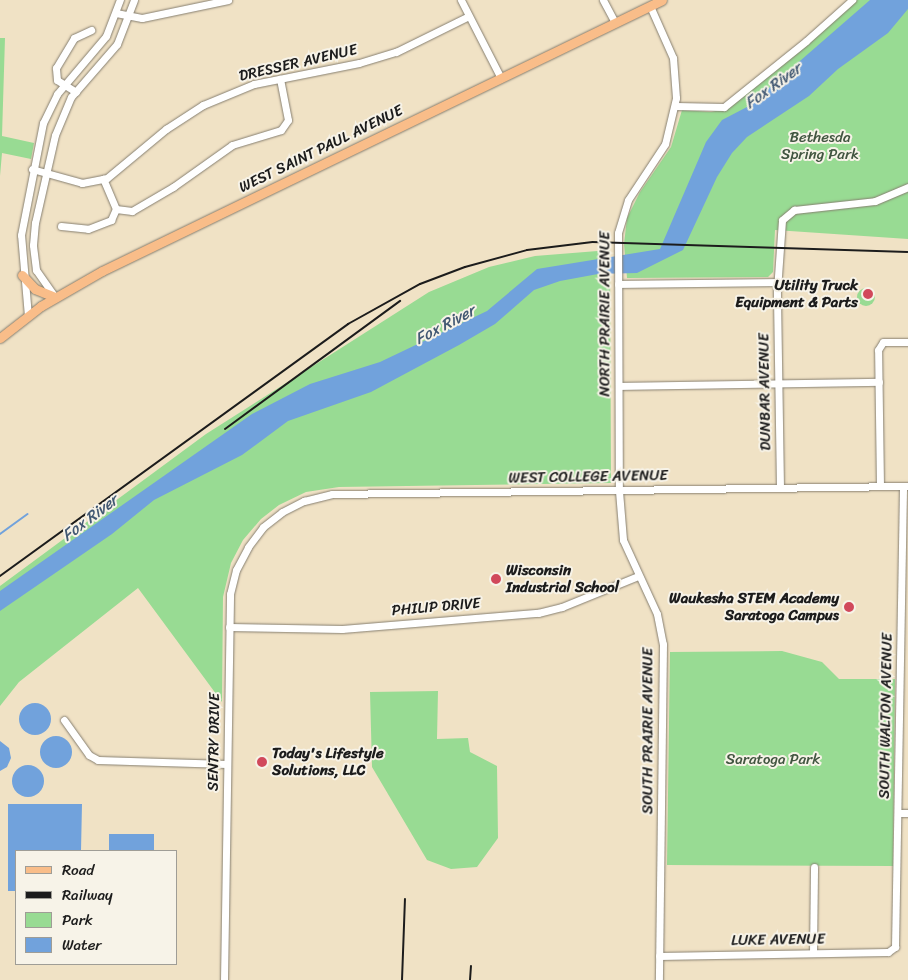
<!DOCTYPE html>
<html>
<head>
<meta charset="utf-8">
<style>
  body { margin:0 }
  #map { position:relative; width:908px; height:980px; overflow:hidden; background:#f0e2c5; font-family:Sriracha,sans-serif }
  div>[style] { position:absolute }
  .green>* { inset:0; background:#98db93 }
  .round { border-radius:50% }
  .water>* { inset:0; background:#71a2dc; transform-origin:0 0 }
  .stream>* { height:2px; margin:-1px; padding:0 1px; transform-origin:1px; border-radius:1px; background:#71a2dc }
  .roads { filter:drop-shadow(0 0 1px #867f70) drop-shadow(0 0 1px #867f70) }
  .minor>* { height:7px; margin:-3.5px; padding:0 3.5px; transform-origin:3.5px; border-radius:3.5px; background:#fff }
  .major>* { height:9px; margin:-4.5px; padding:0 4.5px; transform-origin:4.5px; border-radius:4.5px; background:#f9bd89 }
  .rail>* { height:2px; margin:-1px; padding:0 1px; transform-origin:1px; border-radius:1px; background:#1c1c1c }
  .dots>* { width:14px; height:14px; translate:-50% -50%; box-sizing:border-box; border:2px solid #f7f3e8; border-radius:50% }
  span { translate:-50% -50%; white-space:nowrap; text-align:center; line-height:1.15; -webkit-text-stroke:4px #f7f3e8; paint-order:stroke }
  .street-label { font-size:15px; color:#1c1c1c }
  .park-label { font-size:15px; color:#415540 }
  .poi-label { font-size:15px; color:#1c1c1c; font-weight:700 }
  .right { translate:-100% -50%; text-align:right }
  .left { translate:0 -50%; text-align:left }
  .water-label { font-size:16px; color:#425872; font-style:italic }
  .legend { position:absolute; left:15px; top:850px; width:162px; height:115px; box-sizing:border-box; background:#f7f3e8; border:1px solid #9f9d96; margin:0; padding:6px 9px; list-style:none; font-size:15px; color:#1c1c1c }
  .legend li { display:flex; align-items:center; gap:10px; height:25px }
  .legend b { width:25px; border:1px solid #9f9d96 }
</style>
</head>
<body>
<div id="map">
  <div class="green">
    <div style="clip-path:polygon(856px 0,908px 0,908px 239px,775px 230px,773px 272px,768px 277px,627px 278px,624px 244px,627px 218px,640px 192px,671px 147px,682px 110px,711px 112px,729px 108px)"></div>
    <div style="clip-path:polygon(0 38px,5px 38px,2px 136px,34px 143px,31px 159px,2px 153px,0 176px)"></div>
    <div style="clip-path:polygon(610px 250px,611px 483px,339px 487px,306px 492px,279px 505px,261px 519px,243px 540px,231px 563px,223px 597px,222px 702px,138px 588px,19px 682px,0 706px,0 586px,206px 434px,429px 292px,489px 267px,535px 256px)"></div>
    <div class="round" style="left:857px;top:288px;width:18px;height:18px"></div>
    <div style="clip-path:polygon(782px 651px,822px 662px,839px 679px,895px 679px,893px 866px,667px 865px,670px 652px)"></div>
    <div style="clip-path:polygon(438px 691px,437px 739px,468px 738px,470px 752px,497px 766px,498px 838px,477px 867px,451px 869px,427px 860px,372px 767px,370px 692px)"></div>
  </div>
  <div class="water">
    <div style="clip-path:polygon(870px 0,908px 0,908px 9px,888px 33px,838px 69px,809px 96px,747px 137px,732px 153px,717px 177px,683px 250px,637px 273px,598px 274px,560px 281px,534px 290px,495px 324px,459px 345px,371px 392px,288px 421px,242px 455px,154px 500px,112px 534px,0 611px,0 591px,252px 414px,310px 384px,380px 362px,487px 311px,537px 269px,660px 249px,706px 142px,722px 120px,747px 107px)"></div>
    <div class="round" style="left:19px;top:703px;width:32px;height:32px"></div>
    <div class="round" style="left:40px;top:736px;width:32px;height:32px"></div>
    <div style="clip-path:polygon(0 741px,9px 748px,11px 758px,7px 767px,0 771px)"></div>
    <div class="round" style="left:12px;top:765px;width:32px;height:32px"></div>
    <div style="clip-path:polygon(8px 804px,82px 804px,81px 851px,16px 851px,16px 891px,8px 891px)"></div>
    <div style="left:109px;top:834px;width:45px;height:17px"></div>
  </div>
  <div class="stream">
    <div style="left:0;top:534px;width:34px;rotate:-36deg"></div>
  </div>
  <div class="roads">
    <div class="minor">
      <div style="left:461px;top:0;width:88px;rotate:62.9deg"></div>
      <div style="left:603px;top:0;width:26px;rotate:62deg"></div>
      <div style="left:650px;top:6px;width:57px;rotate:66.1deg"></div>
      <div style="left:673px;top:58px;width:40px;rotate:85.7deg"></div>
      <div style="left:676px;top:98px;width:47px;rotate:103.4deg"></div>
      <div style="left:665px;top:144px;width:67px;rotate:123.5deg"></div>
      <div style="left:628px;top:200px;width:34px;rotate:107deg"></div>
      <div style="left:618px;top:233px;width:258px;rotate:89.8deg"></div>
      <div style="left:619px;top:491px;width:49px;rotate:85.3deg"></div>
      <div style="left:623px;top:540px;width:81px;rotate:65.3deg"></div>
      <div style="left:657px;top:614px;width:31px;rotate:79deg"></div>
      <div style="left:663px;top:644px;width:336px;rotate:90.7deg"></div>
      <div style="left:116px;top:13px;width:26px;rotate:11deg"></div>
      <div style="left:142px;top:18px;width:88px;rotate:-11.8deg"></div>
      <div style="left:76px;top:92px;width:22px;rotate:-148deg"></div>
      <div style="left:57px;top:80px;width:12px;rotate:-95deg"></div>
      <div style="left:56px;top:68px;width:35px;rotate:-59deg"></div>
      <div style="left:74px;top:38px;width:19px;rotate:-25deg"></div>
      <div style="left:676px;top:106px;width:48px;rotate:1.2deg"></div>
      <div style="left:724px;top:107px;width:105px;rotate:-38.8deg"></div>
      <div style="left:806px;top:41px;width:62px;rotate:-41.7deg"></div>
      <div style="left:32px;top:169px;width:52px;rotate:15.6deg"></div>
      <div style="left:82px;top:183px;width:25px;rotate:-11deg"></div>
      <div style="left:107px;top:178px;width:77px;rotate:-39.7deg"></div>
      <div style="left:166px;top:129px;width:44px;rotate:-33deg"></div>
      <div style="left:203px;top:105px;width:55px;rotate:-22.4deg"></div>
      <div style="left:254px;top:84px;width:107px;rotate:-11.3deg"></div>
      <div style="left:359px;top:63px;width:39px;rotate:-17deg"></div>
      <div style="left:396px;top:52px;width:81px;rotate:-26.3deg"></div>
      <div style="left:116px;top:209px;width:16px;rotate:7deg"></div>
      <div style="left:132px;top:211px;width:48px;rotate:-30.3deg"></div>
      <div style="left:173px;top:187px;width:72px;rotate:-35.4deg"></div>
      <div style="left:232px;top:145px;width:51px;rotate:-17deg"></div>
      <div style="left:281px;top:130px;width:12px;rotate:-55deg"></div>
      <div style="left:288px;top:120px;width:42px;rotate:-101deg"></div>
      <div style="left:61px;top:226px;width:27px;rotate:6deg"></div>
      <div style="left:88px;top:229px;width:25px;rotate:-21deg"></div>
      <div style="left:111px;top:220px;width:12px;rotate:-66deg"></div>
      <div style="left:116px;top:209px;width:33px;rotate:-113deg"></div>
      <div style="left:618px;top:284px;width:159px;rotate:-0.7deg"></div>
      <div style="left:55px;top:297px;width:33px;rotate:-125deg"></div>
      <div style="left:36px;top:270px;width:25px;rotate:-97deg"></div>
      <div style="left:33px;top:245px;width:22px;rotate:-85deg"></div>
      <div style="left:35px;top:223px;width:90px;rotate:-77.2deg"></div>
      <div style="left:55px;top:135px;width:41px;rotate:-67.2deg"></div>
      <div style="left:71px;top:97px;width:70px;rotate:-49deg"></div>
      <div style="left:117px;top:44px;width:47px;rotate:-68.9deg"></div>
      <div style="left:28px;top:316px;width:81px;rotate:-94.9deg"></div>
      <div style="left:21px;top:235px;width:114px;rotate:-78.9deg"></div>
      <div style="left:43px;top:123px;width:32px;rotate:-64deg"></div>
      <div style="left:57px;top:94px;width:76px;rotate:-49.8deg"></div>
      <div style="left:106px;top:36px;width:39px;rotate:-69deg"></div>
      <div style="left:619px;top:386px;width:260px;rotate:-0.9deg"></div>
      <div style="left:880px;top:486px;width:136px;rotate:-90.8deg"></div>
      <div style="left:878px;top:350px;width:9px;rotate:-58deg"></div>
      <div style="left:883px;top:342px;width:25px"></div>
      <div style="left:780px;top:488px;width:198px;rotate:-90.9deg"></div>
      <div style="left:777px;top:290px;width:70px;rotate:-85.9deg"></div>
      <div style="left:782px;top:220px;width:16px;rotate:-40deg"></div>
      <div style="left:794px;top:210px;width:81px;rotate:-6.3deg"></div>
      <div style="left:875px;top:201px;width:36px;rotate:-23deg"></div>
      <div style="left:229px;top:627px;width:113px;rotate:1deg"></div>
      <div style="left:342px;top:629px;width:197px;rotate:-4.7deg"></div>
      <div style="left:538px;top:613px;width:25px;rotate:-14deg"></div>
      <div style="left:562px;top:607px;width:82px;rotate:-22.2deg"></div>
      <div style="left:64px;top:720px;width:43px;rotate:54.5deg"></div>
      <div style="left:89px;top:755px;width:10px;rotate:29deg"></div>
      <div style="left:98px;top:760px;width:129px;rotate:1.8deg"></div>
      <div style="left:898px;top:813px;width:10px"></div>
      <div style="left:813px;top:953px;width:86px;rotate:-89.3deg"></div>
      <div style="left:659px;top:956px;width:229px;rotate:-1deg"></div>
      <div style="left:888px;top:952px;width:9px;rotate:-36deg"></div>
      <div style="left:895px;top:947px;width:461px;rotate:-89deg"></div>
      <div style="left:224px;top:980px;width:386px;rotate:-89.1deg"></div>
      <div style="left:230px;top:594px;width:25px;rotate:-76deg"></div>
      <div style="left:236px;top:570px;width:26px;rotate:-62deg"></div>
      <div style="left:248px;top:547px;width:25px;rotate:-53deg"></div>
      <div style="left:263px;top:527px;width:24px;rotate:-38deg"></div>
      <div style="left:282px;top:512px;width:25px;rotate:-27deg"></div>
      <div style="left:304px;top:501px;width:29px;rotate:-14deg"></div>
      <div style="left:332px;top:494px;width:576px;rotate:-0.8deg"></div>
    </div>
    <div class="major">
      <div style="left:22px;top:275px;width:19px;rotate:47deg"></div>
      <div style="left:35px;top:289px;width:22px;rotate:22deg"></div>
      <div style="left:0;top:338px;width:52px;rotate:-38deg"></div>
      <div style="left:41px;top:306px;width:70px;rotate:-29.8deg"></div>
      <div style="left:102px;top:271px;width:622px;rotate:-25.82deg"></div>
    </div>
  </div>
  <div class="rail">
    <div style="left:225px;top:429px;width:217px;rotate:-36.2deg"></div>
    <div style="left:0;top:576px;width:430px;rotate:-35.9deg"></div>
    <div style="left:348px;top:324px;width:82px;rotate:-29.1deg"></div>
    <div style="left:420px;top:284px;width:48px;rotate:-20.7deg"></div>
    <div style="left:465px;top:267px;width:64px;rotate:-15.3deg"></div>
    <div style="left:527px;top:250px;width:66px;rotate:-6.9deg"></div>
    <div style="left:593px;top:242px;width:315px;rotate:1.8deg"></div>
    <div style="left:402px;top:980px;width:81px;rotate:-87.9deg"></div>
    <div style="left:470px;top:980px;width:14px;rotate:-86deg"></div>
  </div>
  <div class="dots">
    <div style="left:868px;top:294px;background:#d1495b"></div>
    <div style="left:496px;top:579px;background:#d1495b"></div>
    <div style="left:849px;top:607px;background:#d1495b"></div>
    <div style="left:262px;top:762px;background:#d1495b"></div>
  </div>
  <div class="street-label">
    <span style="left:298px;top:63px;rotate:-13deg">DRESSER AVENUE</span>
    <span style="left:321px;top:149px;rotate:-26deg">WEST SAINT PAUL AVENUE</span>
    <span style="left:605px;top:314px;rotate:-90deg">NORTH PRAIRIE AVENUE</span>
    <span style="left:765px;top:392px;rotate:-91deg">DUNBAR AVENUE</span>
    <span style="left:588px;top:477px;rotate:-1deg">WEST COLLEGE AVENUE</span>
    <span style="left:436px;top:607px;rotate:-5deg">PHILIP DRIVE</span>
    <span style="left:886px;top:716px;rotate:-89deg">SOUTH WALTON AVENUE</span>
    <span style="left:648px;top:731px;rotate:-90deg">SOUTH PRAIRIE AVENUE</span>
    <span style="left:214px;top:742px;rotate:-89deg">SENTRY DRIVE</span>
    <span style="left:778px;top:940px;rotate:-1deg">LUKE AVENUE</span>
  </div>
  <div class="park-label">
    <span style="left:820px;top:146px">Bethesda<br>Spring Park</span>
    <span style="left:773px;top:760px">Saratoga Park</span>
  </div>
  <div class="poi-label">
    <span class="right" style="left:858px;top:294px">Utility Truck<br>Equipment &amp; Parts</span>
    <span class="left" style="left:506px;top:579px">Wisconsin<br>Industrial School</span>
    <span class="right" style="left:839px;top:607px">Waukesha STEM Academy<br>Saratoga Campus</span>
    <span class="left" style="left:272px;top:762px">Today's Lifestyle<br>Solutions, LLC</span>
  </div>
  <div class="water-label">
    <span style="left:773px;top:86px;rotate:-36deg">Fox River</span>
    <span style="left:445px;top:325px;rotate:-28deg">Fox River</span>
    <span style="left:90px;top:518px;rotate:-37deg">Fox River</span>
  </div>
  <ul class="legend">
  <li><b style="height:6px;background:#f9bd89"></b>Road</li>
  <li><b style="height:6px;background:#1c1c1c"></b>Railway</li>
  <li><b style="height:14px;background:#98db93"></b>Park</li>
  <li><b style="height:14px;background:#71a2dc"></b>Water</li>
  </ul>
</div>
</body>
</html>
